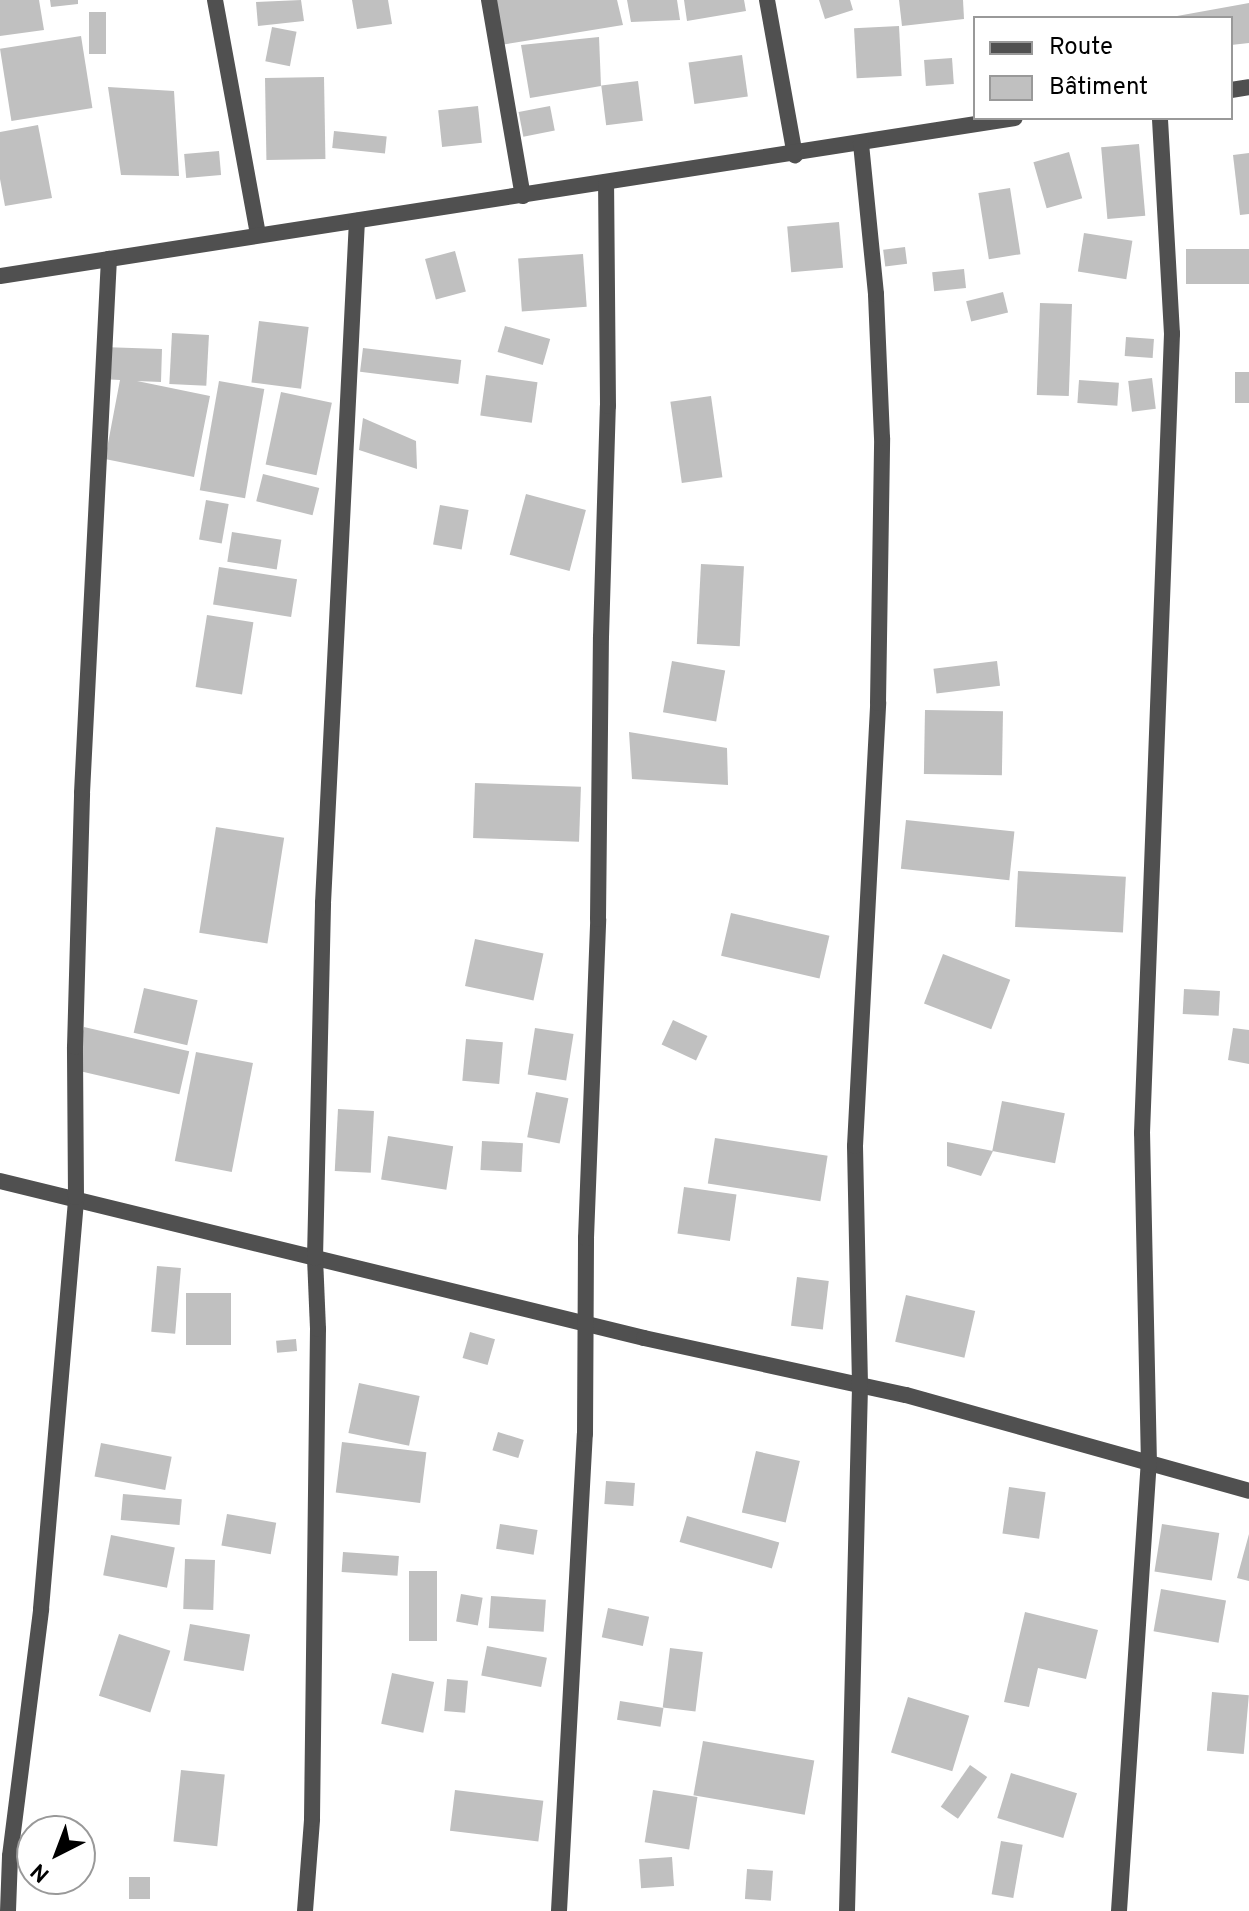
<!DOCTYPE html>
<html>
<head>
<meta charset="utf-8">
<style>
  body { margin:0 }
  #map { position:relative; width:1249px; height:1911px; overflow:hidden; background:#fff; font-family:Overpass,sans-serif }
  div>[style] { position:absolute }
  .building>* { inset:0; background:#c0c0c0; transform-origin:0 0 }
  .minor>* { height:16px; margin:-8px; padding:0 8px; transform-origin:8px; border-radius:8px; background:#505050 }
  span { translate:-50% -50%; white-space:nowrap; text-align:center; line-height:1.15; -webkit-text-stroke:6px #fff; paint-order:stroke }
  .legend { position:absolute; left:973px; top:16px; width:260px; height:104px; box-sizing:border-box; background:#fff; border:2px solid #999; margin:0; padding:10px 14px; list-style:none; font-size:24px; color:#000 }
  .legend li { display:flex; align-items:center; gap:16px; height:40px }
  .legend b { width:40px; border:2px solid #999 }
  .north { position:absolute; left:16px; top:1815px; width:80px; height:80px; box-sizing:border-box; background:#fff; border:2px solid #999; border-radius:50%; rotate:222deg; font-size:22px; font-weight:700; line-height:32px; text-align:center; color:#000 }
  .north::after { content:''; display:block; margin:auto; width:28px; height:36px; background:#000; clip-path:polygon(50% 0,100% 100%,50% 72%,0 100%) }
</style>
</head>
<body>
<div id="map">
  <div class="building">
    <div style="clip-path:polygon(0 0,39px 0,44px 30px,0 36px)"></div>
    <div style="clip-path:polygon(50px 0,78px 0,78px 4px,51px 7px)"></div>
    <div style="clip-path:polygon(301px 0,304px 21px,258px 26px,256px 2px)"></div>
    <div style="clip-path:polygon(352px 0,388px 0,392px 24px,357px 29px)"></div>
    <div style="clip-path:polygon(487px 0,617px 0,623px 25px,494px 46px)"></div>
    <div style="clip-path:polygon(627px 0,677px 0,680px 20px,631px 22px)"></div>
    <div style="clip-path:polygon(684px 0,744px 0,746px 11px,687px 21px)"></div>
    <div style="clip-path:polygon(819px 0,850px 0,853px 10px,825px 19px)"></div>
    <div style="clip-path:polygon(899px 0,963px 0,964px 19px,902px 26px)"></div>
    <div style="clip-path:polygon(1249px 3px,1249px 43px,1231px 45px,1231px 18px,1166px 18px)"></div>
    <div style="left:89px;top:12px;width:17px;height:42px"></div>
    <div style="left:899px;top:26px;width:50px;height:45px;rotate:87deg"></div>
    <div style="left:272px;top:27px;width:25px;height:35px;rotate:11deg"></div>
    <div style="left:81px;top:36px;width:73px;height:82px;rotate:81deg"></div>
    <div style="clip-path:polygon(599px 37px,601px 86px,530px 98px,521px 45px)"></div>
    <div style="left:742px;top:55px;width:42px;height:54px;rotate:82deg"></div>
    <div style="left:952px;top:58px;width:26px;height:28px;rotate:86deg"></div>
    <div style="left:324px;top:77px;width:82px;height:59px;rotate:89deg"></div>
    <div style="left:638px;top:81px;width:40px;height:37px;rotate:83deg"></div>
    <div style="clip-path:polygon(108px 87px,174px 91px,179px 176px,121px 175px)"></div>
    <div style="left:478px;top:106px;width:37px;height:40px;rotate:84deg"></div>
    <div style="left:550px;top:106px;width:25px;height:32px;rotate:79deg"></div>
    <div style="clip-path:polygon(38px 125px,52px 198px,5px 206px,0 179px,0 132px)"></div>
    <div style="left:334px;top:131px;width:53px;height:17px;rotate:6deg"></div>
    <div style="left:1139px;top:144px;width:72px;height:38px;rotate:85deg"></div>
    <div style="left:219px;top:151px;width:24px;height:35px;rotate:85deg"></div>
    <div style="left:1069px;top:152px;width:48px;height:37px;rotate:74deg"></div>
    <div style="clip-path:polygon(1249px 153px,1249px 214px,1240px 215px,1233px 155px)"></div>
    <div style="left:1010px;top:188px;width:67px;height:32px;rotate:81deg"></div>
    <div style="left:839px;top:222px;width:46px;height:52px;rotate:85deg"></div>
    <div style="left:1084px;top:233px;width:49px;height:39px;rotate:9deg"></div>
    <div style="left:905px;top:247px;width:17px;height:22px;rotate:83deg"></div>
    <div style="left:1249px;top:249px;width:35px;height:63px;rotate:90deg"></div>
    <div style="left:455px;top:251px;width:42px;height:31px;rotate:75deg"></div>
    <div style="left:583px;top:254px;width:53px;height:65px;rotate:86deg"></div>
    <div style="left:964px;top:269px;width:19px;height:32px;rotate:84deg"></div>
    <div style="left:1003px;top:292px;width:21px;height:38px;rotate:76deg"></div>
    <div style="left:1040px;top:303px;width:32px;height:92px;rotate:2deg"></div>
    <div style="left:259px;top:321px;width:50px;height:62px;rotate:7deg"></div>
    <div style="left:505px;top:326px;width:47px;height:27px;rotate:16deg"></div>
    <div style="left:172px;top:333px;width:37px;height:51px;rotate:3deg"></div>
    <div style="left:1126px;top:337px;width:28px;height:19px;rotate:4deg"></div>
    <div style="clip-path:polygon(102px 347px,162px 349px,161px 382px,137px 381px,210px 396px,194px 477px,105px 459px,120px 380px,101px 379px)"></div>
    <div style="left:363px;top:348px;width:99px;height:24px;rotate:7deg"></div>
    <div style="left:1235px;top:372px;width:14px;height:31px"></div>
    <div style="left:486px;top:375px;width:52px;height:41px;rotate:8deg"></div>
    <div style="left:1152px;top:378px;width:31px;height:24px;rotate:83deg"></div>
    <div style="left:1079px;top:380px;width:40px;height:23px;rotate:4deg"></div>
    <div style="left:219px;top:381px;width:46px;height:111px;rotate:10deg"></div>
    <div style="left:281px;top:392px;width:52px;height:74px;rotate:12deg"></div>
    <div style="left:711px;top:396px;width:82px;height:41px;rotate:82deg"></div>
    <div style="clip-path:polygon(363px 418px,416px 441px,417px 469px,359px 450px)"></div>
    <div style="left:263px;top:474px;width:58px;height:28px;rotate:14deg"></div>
    <div style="left:526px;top:494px;width:62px;height:63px;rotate:15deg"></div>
    <div style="left:206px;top:500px;width:23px;height:40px;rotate:10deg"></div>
    <div style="left:440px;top:505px;width:29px;height:40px;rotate:10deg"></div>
    <div style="left:232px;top:532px;width:50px;height:30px;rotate:9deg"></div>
    <div style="left:701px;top:564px;width:43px;height:80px;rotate:3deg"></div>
    <div style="left:219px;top:567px;width:79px;height:38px;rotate:9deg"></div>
    <div style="left:207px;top:615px;width:47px;height:73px;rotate:9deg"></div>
    <div style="left:672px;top:661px;width:54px;height:52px;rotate:10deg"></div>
    <div style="left:997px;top:661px;width:25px;height:64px;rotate:83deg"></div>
    <div style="left:925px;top:710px;width:78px;height:64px;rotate:1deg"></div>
    <div style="clip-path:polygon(629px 732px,727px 748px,728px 785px,632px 779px)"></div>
    <div style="left:475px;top:783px;width:106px;height:55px;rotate:2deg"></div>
    <div style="left:906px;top:820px;width:109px;height:49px;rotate:6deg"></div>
    <div style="left:216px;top:827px;width:69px;height:107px;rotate:9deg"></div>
    <div style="left:1018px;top:871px;width:108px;height:56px;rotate:3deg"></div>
    <div style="left:731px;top:913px;width:101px;height:44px;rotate:13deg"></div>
    <div style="left:475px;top:939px;width:70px;height:48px;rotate:12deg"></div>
    <div style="left:943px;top:954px;width:72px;height:53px;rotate:21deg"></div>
    <div style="left:144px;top:988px;width:55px;height:46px;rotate:13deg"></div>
    <div style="left:1184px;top:989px;width:36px;height:25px;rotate:3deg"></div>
    <div style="left:673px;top:1020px;width:38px;height:27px;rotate:25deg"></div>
    <div style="left:84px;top:1027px;width:108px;height:44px;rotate:13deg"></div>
    <div style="left:535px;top:1028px;width:39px;height:47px;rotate:9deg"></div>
    <div style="clip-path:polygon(1233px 1028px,1249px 1030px,1249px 1064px,1228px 1060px)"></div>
    <div style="left:466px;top:1039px;width:37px;height:42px;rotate:5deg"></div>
    <div style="left:196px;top:1052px;width:58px;height:111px;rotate:11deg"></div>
    <div style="left:536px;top:1092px;width:33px;height:46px;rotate:11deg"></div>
    <div style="left:1002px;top:1101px;width:64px;height:51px;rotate:11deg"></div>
    <div style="left:338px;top:1109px;width:36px;height:62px;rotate:3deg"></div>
    <div style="left:388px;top:1136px;width:66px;height:44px;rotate:9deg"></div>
    <div style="left:715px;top:1138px;width:114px;height:46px;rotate:9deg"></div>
    <div style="left:482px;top:1141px;width:41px;height:29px;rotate:3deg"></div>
    <div style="clip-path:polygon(947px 1142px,993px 1151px,981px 1176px,947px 1166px)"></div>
    <div style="left:684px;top:1187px;width:53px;height:47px;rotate:8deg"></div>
    <div style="left:157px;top:1266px;width:24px;height:66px;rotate:5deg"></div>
    <div style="left:797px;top:1277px;width:32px;height:49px;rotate:7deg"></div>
    <div style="left:186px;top:1293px;width:45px;height:52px"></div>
    <div style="left:906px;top:1295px;width:71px;height:48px;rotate:13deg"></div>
    <div style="left:470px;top:1332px;width:26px;height:27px;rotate:16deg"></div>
    <div style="left:296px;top:1339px;width:12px;height:20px;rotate:85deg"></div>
    <div style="left:359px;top:1383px;width:62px;height:51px;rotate:12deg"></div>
    <div style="left:498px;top:1432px;width:27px;height:19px;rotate:17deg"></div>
    <div style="left:342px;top:1442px;width:85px;height:51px;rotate:7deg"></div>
    <div style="left:101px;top:1443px;width:72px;height:34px;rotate:11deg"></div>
    <div style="left:756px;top:1451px;width:45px;height:63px;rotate:13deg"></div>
    <div style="left:606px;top:1481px;width:29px;height:23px;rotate:4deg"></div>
    <div style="left:1009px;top:1487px;width:37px;height:47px;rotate:8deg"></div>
    <div style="left:123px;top:1494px;width:59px;height:26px;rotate:5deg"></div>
    <div style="left:227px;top:1514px;width:50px;height:32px;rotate:10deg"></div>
    <div style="left:687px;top:1516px;width:96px;height:27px;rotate:16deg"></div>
    <div style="left:500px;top:1524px;width:38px;height:25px;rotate:9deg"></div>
    <div style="left:1162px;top:1524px;width:58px;height:48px;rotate:9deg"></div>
    <div style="clip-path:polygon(1249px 1534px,1249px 1581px,1237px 1578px)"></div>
    <div style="left:111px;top:1535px;width:65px;height:41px;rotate:11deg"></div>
    <div style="left:343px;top:1552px;width:56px;height:20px;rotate:4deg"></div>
    <div style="left:185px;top:1559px;width:30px;height:50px;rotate:2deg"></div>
    <div style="left:409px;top:1571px;width:28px;height:70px"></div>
    <div style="left:1161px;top:1589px;width:66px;height:43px;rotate:10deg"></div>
    <div style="left:461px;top:1594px;width:22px;height:28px;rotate:10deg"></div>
    <div style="left:491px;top:1596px;width:55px;height:32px;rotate:4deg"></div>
    <div style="left:608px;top:1608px;width:42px;height:30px;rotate:12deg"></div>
    <div style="clip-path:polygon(1025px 1612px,1098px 1630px,1086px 1679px,1038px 1668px,1029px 1707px,1004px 1702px)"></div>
    <div style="left:190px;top:1624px;width:61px;height:37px;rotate:10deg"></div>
    <div style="left:119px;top:1634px;width:54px;height:65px;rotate:18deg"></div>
    <div style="left:487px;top:1646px;width:61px;height:30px;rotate:11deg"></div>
    <div style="left:670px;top:1648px;width:33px;height:60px;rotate:7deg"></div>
    <div style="left:392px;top:1673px;width:43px;height:52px;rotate:12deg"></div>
    <div style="left:447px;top:1679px;width:21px;height:32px;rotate:5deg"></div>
    <div style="left:1212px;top:1692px;width:37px;height:59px;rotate:5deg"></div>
    <div style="left:908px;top:1697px;width:64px;height:58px;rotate:17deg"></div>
    <div style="left:620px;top:1701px;width:44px;height:19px;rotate:9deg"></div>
    <div style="left:703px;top:1741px;width:113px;height:55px;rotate:10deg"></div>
    <div style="left:970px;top:1765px;width:21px;height:51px;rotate:35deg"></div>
    <div style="left:181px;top:1770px;width:44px;height:72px;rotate:6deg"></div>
    <div style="left:1011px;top:1773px;width:69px;height:47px;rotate:17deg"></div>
    <div style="left:455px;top:1790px;width:89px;height:41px;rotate:7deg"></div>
    <div style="left:653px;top:1790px;width:45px;height:53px;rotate:9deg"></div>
    <div style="left:1001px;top:1841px;width:22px;height:54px;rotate:10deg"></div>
    <div style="left:672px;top:1857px;width:29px;height:33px;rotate:86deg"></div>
    <div style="left:747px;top:1869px;width:26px;height:30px;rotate:4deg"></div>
    <div style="left:129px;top:1877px;width:21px;height:22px"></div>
  </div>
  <div class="minor">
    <div style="left:215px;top:0;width:239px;rotate:79.6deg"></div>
    <div style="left:489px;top:0;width:199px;rotate:80.2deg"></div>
    <div style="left:767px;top:0;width:158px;rotate:79.8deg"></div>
    <div style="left:1231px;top:90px;width:18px;rotate:-9deg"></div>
    <div style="left:0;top:276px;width:1027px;rotate:-8.85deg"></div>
    <div style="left:0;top:1181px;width:663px;rotate:13.7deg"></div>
    <div style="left:644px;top:1338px;width:268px;rotate:12.3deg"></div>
    <div style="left:906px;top:1395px;width:356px;rotate:15.6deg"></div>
    <div style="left:8px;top:1911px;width:55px;rotate:-87.9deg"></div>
    <div style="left:10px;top:1856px;width:249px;rotate:-82.8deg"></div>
    <div style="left:41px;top:1609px;width:413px;rotate:-85.1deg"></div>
    <div style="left:76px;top:1197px;width:150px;rotate:-90.4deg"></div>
    <div style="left:75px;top:1047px;width:254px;rotate:-88.4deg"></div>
    <div style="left:82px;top:793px;width:535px;rotate:-87.11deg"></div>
    <div style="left:305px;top:1911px;width:92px;rotate:-85.6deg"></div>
    <div style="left:312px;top:1819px;width:490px;rotate:-89.3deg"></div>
    <div style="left:318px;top:1329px;width:71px;rotate:-92.4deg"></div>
    <div style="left:315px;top:1258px;width:355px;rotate:-88.7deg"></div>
    <div style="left:323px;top:903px;width:683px;rotate:-87.15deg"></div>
    <div style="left:559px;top:1911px;width:478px;rotate:-86.9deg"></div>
    <div style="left:585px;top:1434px;width:196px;rotate:-89.7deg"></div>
    <div style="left:586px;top:1238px;width:319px;rotate:-87.8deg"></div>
    <div style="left:598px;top:919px;width:282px;rotate:-89.4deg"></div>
    <div style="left:601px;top:637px;width:231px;rotate:-88.3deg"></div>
    <div style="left:608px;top:406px;width:224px;rotate:-90.5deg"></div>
    <div style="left:847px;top:1911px;width:526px;rotate:-88.58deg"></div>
    <div style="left:860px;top:1385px;width:239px;rotate:-91.2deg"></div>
    <div style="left:855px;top:1146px;width:444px;rotate:-87deg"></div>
    <div style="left:878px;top:703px;width:265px;rotate:-89.1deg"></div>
    <div style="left:882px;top:438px;width:144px;rotate:-92.4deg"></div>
    <div style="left:876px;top:294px;width:152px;rotate:-95.7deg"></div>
    <div style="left:1119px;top:1911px;width:447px;rotate:-86.2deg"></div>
    <div style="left:1149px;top:1465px;width:332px;rotate:-91.2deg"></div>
    <div style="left:1142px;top:1133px;width:800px;rotate:-87.85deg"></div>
    <div style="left:1172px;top:334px;width:216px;rotate:-93.2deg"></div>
  </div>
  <ul class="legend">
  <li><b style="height:10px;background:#505050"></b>Route</li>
  <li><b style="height:22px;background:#c0c0c0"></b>Bâtiment</li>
  </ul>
  <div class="north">N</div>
</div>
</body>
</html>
